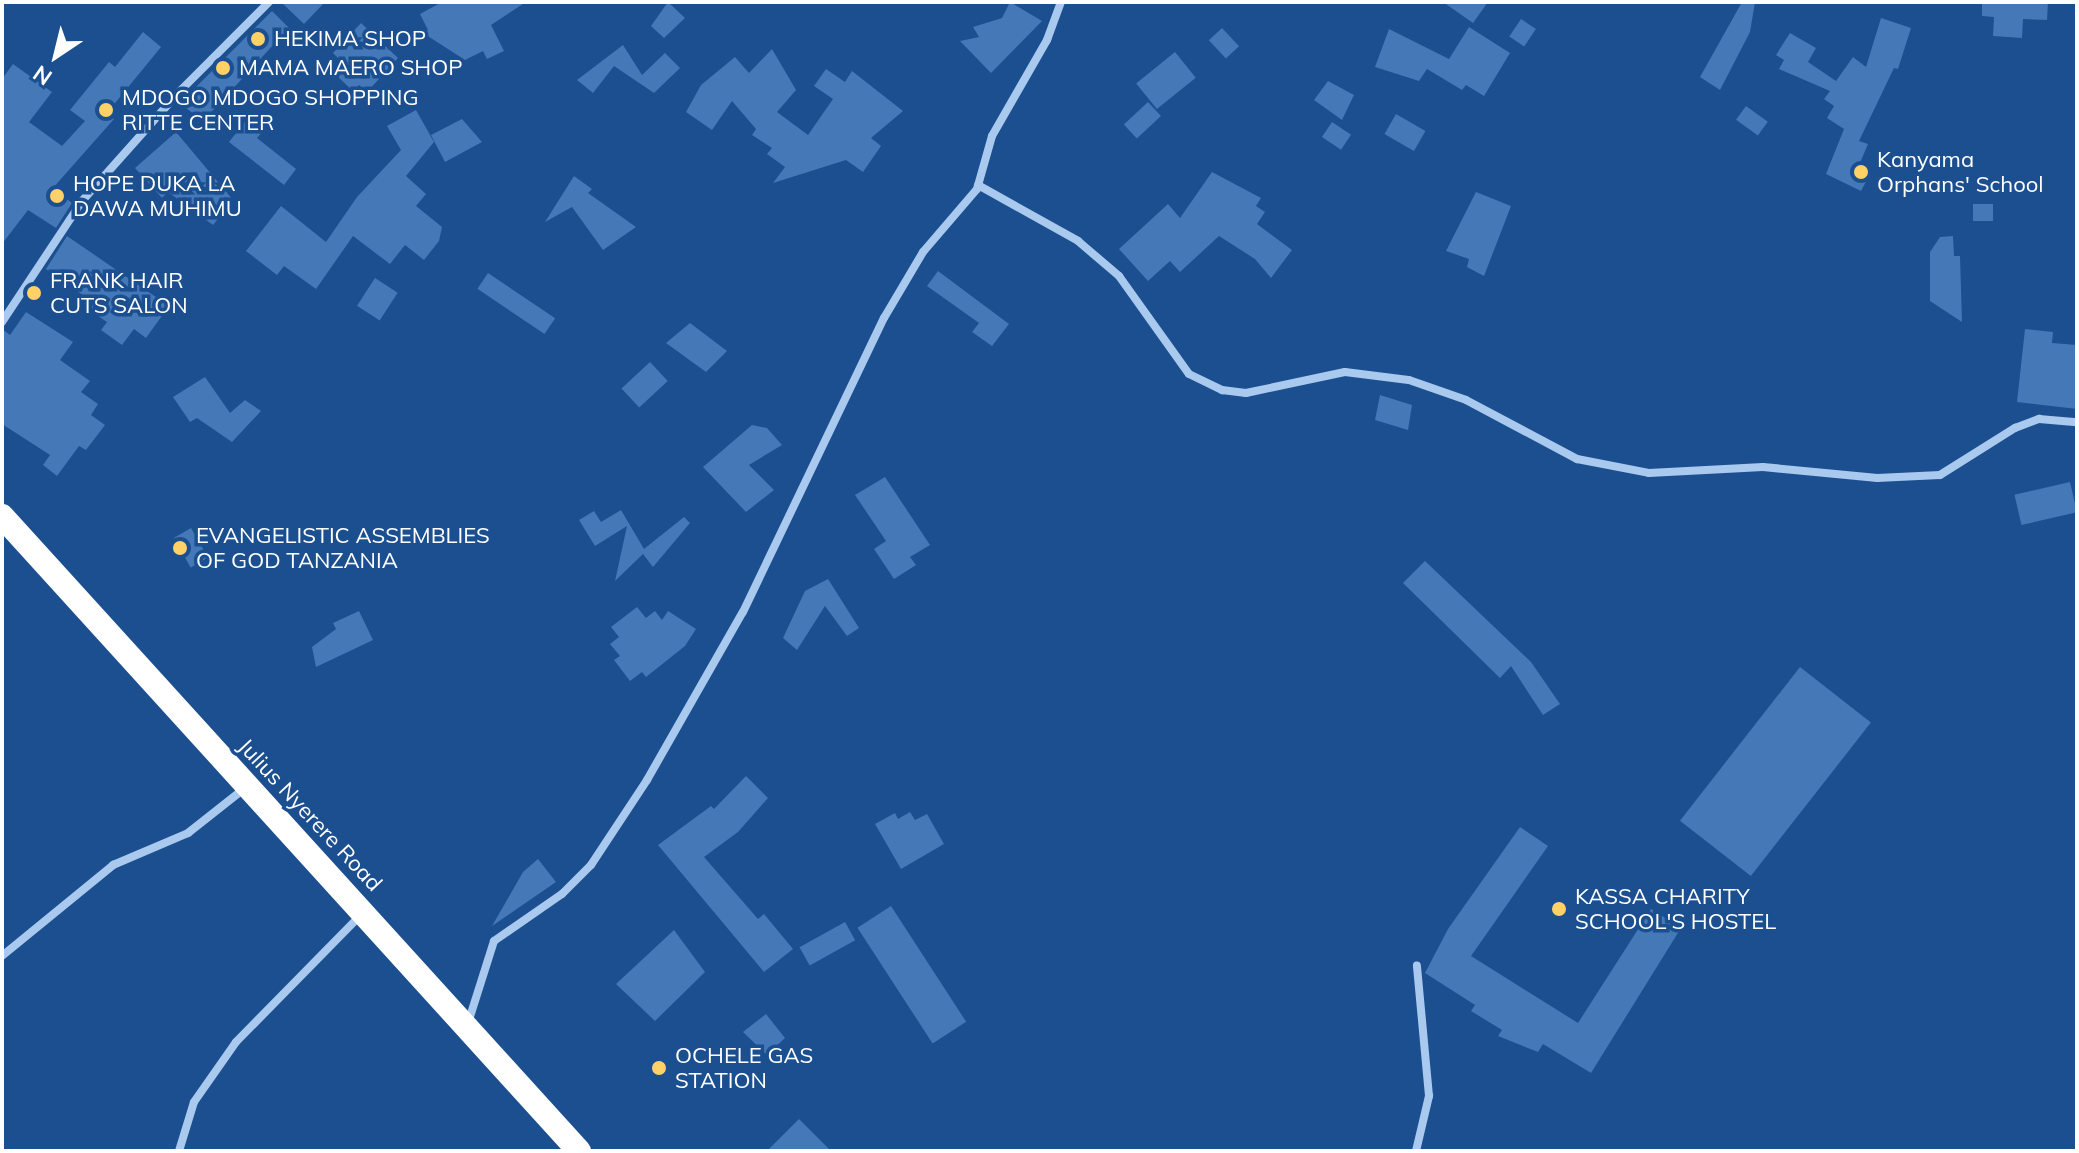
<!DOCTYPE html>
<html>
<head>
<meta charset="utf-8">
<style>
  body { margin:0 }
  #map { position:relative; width:2079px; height:1153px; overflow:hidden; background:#1b4f8f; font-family:Mulish,sans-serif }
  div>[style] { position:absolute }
  .building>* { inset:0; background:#4478b7; transform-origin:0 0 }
  .street>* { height:8px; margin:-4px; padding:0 4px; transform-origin:4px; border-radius:4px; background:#a9c9ee }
  .highway>* { height:24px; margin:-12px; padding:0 12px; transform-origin:12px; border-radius:12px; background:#fff }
  .dots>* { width:22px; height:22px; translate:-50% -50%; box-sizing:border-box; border:4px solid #1b4f8f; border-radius:50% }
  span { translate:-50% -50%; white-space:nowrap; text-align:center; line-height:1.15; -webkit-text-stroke:7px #1b4f8f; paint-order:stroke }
  .poi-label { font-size:22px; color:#fff }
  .left { translate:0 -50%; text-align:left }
  .street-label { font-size:22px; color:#fff }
  .frame { position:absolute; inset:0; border:4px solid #fff; pointer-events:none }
  .north { position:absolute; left:16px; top:16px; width:80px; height:80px; -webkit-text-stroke:6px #1b4f8f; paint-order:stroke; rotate:215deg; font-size:22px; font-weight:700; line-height:32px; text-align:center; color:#fff }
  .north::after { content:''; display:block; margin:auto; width:28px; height:36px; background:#fff; clip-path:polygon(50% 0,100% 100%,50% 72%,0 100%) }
</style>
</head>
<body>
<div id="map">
  <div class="building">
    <div style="clip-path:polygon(281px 2px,325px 2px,304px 24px)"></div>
    <div style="clip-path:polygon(442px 2px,526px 2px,491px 25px,504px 51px,487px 59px,483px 51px,465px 60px,423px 33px,428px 30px,420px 14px)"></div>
    <div style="clip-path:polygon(668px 2px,685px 18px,664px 38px,651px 26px)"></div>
    <div style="clip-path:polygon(1010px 2px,1042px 21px,991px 73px,960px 41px,979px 37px,973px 27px,1002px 18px)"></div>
    <div style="clip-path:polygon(1443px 2px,1488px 2px,1473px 23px)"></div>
    <div style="clip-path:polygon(1742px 2px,1755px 2px,1750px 32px,1720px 90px,1700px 77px)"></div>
    <div style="clip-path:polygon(1982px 2px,2048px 2px,2047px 20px,2023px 19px,2022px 38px,1993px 36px,1994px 17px,1982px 16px)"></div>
    <div style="clip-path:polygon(272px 11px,289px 28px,203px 121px,182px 105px,187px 96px)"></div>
    <div style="clip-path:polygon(1881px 18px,1911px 28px,1898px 69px,1894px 68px,1859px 141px,1868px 144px,1857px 170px,1869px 176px,1861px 191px,1826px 174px,1844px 129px,1827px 118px,1834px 106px,1824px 99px,1830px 91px,1779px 69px,1784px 60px,1776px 55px,1790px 33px,1816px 48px,1808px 62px,1836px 81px,1853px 57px,1866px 67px)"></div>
    <div style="left:1521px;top:19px;width:18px;height:21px;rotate:34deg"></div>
    <div style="clip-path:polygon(361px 23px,398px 58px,367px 92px,359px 85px,353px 91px,337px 76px,346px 66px,333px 53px)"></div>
    <div style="clip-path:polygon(1469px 27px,1510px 53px,1484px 96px,1466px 85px,1462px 90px,1427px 69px,1419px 81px,1375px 67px,1389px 29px,1449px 59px)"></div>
    <div style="left:1222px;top:28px;width:25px;height:18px;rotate:47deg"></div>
    <div style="clip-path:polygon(143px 32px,161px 47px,107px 113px,114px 119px,53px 188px,72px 203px,56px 228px,28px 210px,2px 244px,2px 79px,13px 64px,52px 92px,29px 122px,62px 146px,85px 121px,70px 110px,109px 62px,115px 67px)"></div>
    <div style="clip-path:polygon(623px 45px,642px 75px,665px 53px,680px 68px,654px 93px,614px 66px,593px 93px,577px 80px)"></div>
    <div style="clip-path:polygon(772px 49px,796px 90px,777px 112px,808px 135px,833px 99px,814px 86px,826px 69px,845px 82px,852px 71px,903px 111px,871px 138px,881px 146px,863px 172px,846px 160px,773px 183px,785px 167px,767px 154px,772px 148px,752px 135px,756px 129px,732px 101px,712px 130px,686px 112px,701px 85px,735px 57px,749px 73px)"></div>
    <div style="left:1175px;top:52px;width:33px;height:50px;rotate:51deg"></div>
    <div style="clip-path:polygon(1328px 81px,1354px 95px,1342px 120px,1314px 100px)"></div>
    <div style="left:1148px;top:102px;width:19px;height:33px;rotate:47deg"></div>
    <div style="left:1746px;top:106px;width:27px;height:17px;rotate:36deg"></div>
    <div style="clip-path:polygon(416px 110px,434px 142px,406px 176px,426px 194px,416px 206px,442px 227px,439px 241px,424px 260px,405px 245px,390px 264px,353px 236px,316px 289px,284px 266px,277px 275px,246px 251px,281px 206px,326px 242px,357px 197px,401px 150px,387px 126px)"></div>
    <div style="left:1396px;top:114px;width:34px;height:23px;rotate:30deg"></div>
    <div style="clip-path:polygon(248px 118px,264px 130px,257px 138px,296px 169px,284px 185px,229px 142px)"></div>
    <div style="clip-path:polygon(462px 119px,482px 142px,445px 162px,431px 135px)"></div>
    <div style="left:1332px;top:122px;width:23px;height:18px;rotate:34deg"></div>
    <div style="clip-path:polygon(176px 132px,233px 200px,213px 225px,168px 192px,162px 198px,135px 168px)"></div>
    <div style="clip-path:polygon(1212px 172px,1261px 198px,1256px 206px,1265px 212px,1257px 224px,1292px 250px,1271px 278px,1255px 259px,1219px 236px,1180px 272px,1170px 261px,1148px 281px,1119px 249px,1168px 204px,1180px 218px)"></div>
    <div style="clip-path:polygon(574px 176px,592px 189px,588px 193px,636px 227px,603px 250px,572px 207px,545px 222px)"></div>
    <div style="clip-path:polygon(1476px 192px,1511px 206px,1484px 276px,1467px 267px,1469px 259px,1446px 251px)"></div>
    <div style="left:1973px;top:204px;width:20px;height:17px"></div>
    <div style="clip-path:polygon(67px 236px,169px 306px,146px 338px,134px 329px,122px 345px,101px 330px,107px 322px,86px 308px,91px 301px,46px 269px)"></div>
    <div style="clip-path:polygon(1953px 236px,1954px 256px,1960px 256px,1962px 322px,1930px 301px,1930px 252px,1940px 237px)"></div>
    <div style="clip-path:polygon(938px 271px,1009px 324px,992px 346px,972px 332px,979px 323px,927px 286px)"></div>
    <div style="left:488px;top:273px;width:81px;height:19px;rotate:34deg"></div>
    <div style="left:375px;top:278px;width:27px;height:33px;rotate:33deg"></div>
    <div style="clip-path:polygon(26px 312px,73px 342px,60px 360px,90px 381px,81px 392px,98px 404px,91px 415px,105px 425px,86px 450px,79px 446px,57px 476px,43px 465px,50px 455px,2px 424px,2px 329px,10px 335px)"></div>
    <div style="clip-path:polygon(690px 323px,727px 351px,706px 372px,666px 343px)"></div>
    <div style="clip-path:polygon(2025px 329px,2053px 332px,2052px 343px,2077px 345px,2077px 409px,2017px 402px)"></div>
    <div style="left:650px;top:362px;width:26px;height:39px;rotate:47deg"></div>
    <div style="clip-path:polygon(205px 377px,230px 413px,245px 400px,261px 411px,232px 442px,197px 418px,190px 422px,173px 397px)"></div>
    <div style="clip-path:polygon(1380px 395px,1412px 405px,1408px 430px,1375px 420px)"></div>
    <div style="clip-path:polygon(752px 425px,767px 428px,782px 445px,749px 465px,774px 490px,746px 512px,703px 467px)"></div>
    <div style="clip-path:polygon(885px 477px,930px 545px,910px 557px,916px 565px,894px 579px,874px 549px,886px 541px,855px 495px)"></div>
    <div style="left:2070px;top:482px;width:31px;height:57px;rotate:77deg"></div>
    <div style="clip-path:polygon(621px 510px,644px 549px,684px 517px,690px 523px,653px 567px,643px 554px,615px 581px,627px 526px,595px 546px,579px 520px,594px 511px,601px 522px)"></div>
    <div style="left:191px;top:528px;width:34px;height:20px;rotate:60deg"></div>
    <div style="clip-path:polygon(1425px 561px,1531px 662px,1560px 704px,1543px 715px,1511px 666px,1500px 678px,1403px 583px)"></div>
    <div style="clip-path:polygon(828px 579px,859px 628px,847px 636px,825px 606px,797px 650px,783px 638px,805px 591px)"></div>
    <div style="clip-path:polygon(637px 607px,646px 618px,655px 611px,662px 620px,668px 611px,696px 629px,685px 646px,646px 677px,642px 672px,630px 681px,614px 660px,620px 656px,610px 644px,619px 637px,611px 627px)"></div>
    <div style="clip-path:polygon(359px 611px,373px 640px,316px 667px,312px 647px,336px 629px,333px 623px)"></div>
    <div style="left:1800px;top:667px;width:90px;height:195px;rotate:38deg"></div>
    <div style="clip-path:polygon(746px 776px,768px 798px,738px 832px,704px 857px,758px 919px,764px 914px,793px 949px,764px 972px,658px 845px,711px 806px,714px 809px)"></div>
    <div style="clip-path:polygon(910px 812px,915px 820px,927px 814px,944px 844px,901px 869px,875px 824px,895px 813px,898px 819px)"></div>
    <div style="clip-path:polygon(1520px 827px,1548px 846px,1471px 956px,1578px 1023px,1651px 909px,1681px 928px,1591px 1073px,1543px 1044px,1538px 1052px,1498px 1036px,1502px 1030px,1471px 1011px,1475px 1005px,1425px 973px,1448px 929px)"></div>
    <div style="clip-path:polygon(538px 859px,556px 882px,492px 926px,523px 872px)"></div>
    <div style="left:891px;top:906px;width:138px;height:40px;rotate:57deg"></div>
    <div style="left:845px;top:922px;width:21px;height:52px;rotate:61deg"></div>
    <div style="clip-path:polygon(674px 930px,705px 972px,655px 1021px,616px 984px)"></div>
    <div style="clip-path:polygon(766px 1014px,785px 1038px,767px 1055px,743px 1032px)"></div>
    <div style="clip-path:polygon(799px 1119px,831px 1151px,767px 1151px)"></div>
  </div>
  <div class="street">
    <div style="left:978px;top:185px;width:115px;rotate:29.2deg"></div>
    <div style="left:1078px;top:241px;width:54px;rotate:40.5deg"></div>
    <div style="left:1119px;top:276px;width:120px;rotate:54.5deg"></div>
    <div style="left:1189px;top:374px;width:37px;rotate:26deg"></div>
    <div style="left:1222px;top:390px;width:24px;rotate:7deg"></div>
    <div style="left:1246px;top:393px;width:101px;rotate:-12deg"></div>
    <div style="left:1345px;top:372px;width:64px;rotate:7.1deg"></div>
    <div style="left:1409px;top:380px;width:60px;rotate:19.3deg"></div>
    <div style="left:1466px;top:400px;width:126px;rotate:28deg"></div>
    <div style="left:1577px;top:459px;width:73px;rotate:11deg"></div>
    <div style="left:1649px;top:473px;width:114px;rotate:-3deg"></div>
    <div style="left:1763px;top:467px;width:115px;rotate:5.5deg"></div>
    <div style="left:1877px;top:478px;width:63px;rotate:-2.7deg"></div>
    <div style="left:1940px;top:475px;width:89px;rotate:-32.1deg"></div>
    <div style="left:2015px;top:428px;width:26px;rotate:-21deg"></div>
    <div style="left:2039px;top:419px;width:38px;rotate:5deg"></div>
    <div style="left:2px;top:322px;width:145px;rotate:-56.5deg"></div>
    <div style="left:82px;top:201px;width:147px;rotate:-48.3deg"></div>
    <div style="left:180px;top:91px;width:126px;rotate:-45deg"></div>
    <div style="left:2px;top:956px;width:144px;rotate:-39.3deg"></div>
    <div style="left:113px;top:865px;width:82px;rotate:-23.1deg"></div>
    <div style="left:188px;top:833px;width:73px;rotate:-38.3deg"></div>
    <div style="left:468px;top:1023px;width:86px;rotate:-72.4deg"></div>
    <div style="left:494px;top:941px;width:83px;rotate:-34.7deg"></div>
    <div style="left:562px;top:894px;width:41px;rotate:-45deg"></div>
    <div style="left:591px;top:865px;width:102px;rotate:-56.6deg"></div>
    <div style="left:647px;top:780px;width:193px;rotate:-60.3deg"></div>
    <div style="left:743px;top:612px;width:326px;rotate:-64.4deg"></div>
    <div style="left:884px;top:318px;width:77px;rotate:-59.4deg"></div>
    <div style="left:923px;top:252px;width:83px;rotate:-49.4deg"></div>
    <div style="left:977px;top:189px;width:55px;rotate:-74.2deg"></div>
    <div style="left:992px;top:136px;width:111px;rotate:-60.2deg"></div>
    <div style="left:1047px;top:40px;width:40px;rotate:-69.8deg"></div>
    <div style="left:179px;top:1151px;width:51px;rotate:-73deg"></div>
    <div style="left:194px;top:1102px;width:73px;rotate:-55deg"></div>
    <div style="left:236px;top:1042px;width:178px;rotate:-45.5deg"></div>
    <div style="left:1416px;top:1151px;width:57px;rotate:-76.7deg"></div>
    <div style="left:1429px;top:1096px;width:131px;rotate:-95.3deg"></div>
  </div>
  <div class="highway">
    <div style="left:2px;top:516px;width:858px;rotate:47.74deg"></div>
  </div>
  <div class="dots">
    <div style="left:258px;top:39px;background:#ffd166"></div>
    <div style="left:223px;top:68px;background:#ffd166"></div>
    <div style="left:106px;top:110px;background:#ffd166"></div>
    <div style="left:1861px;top:172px;background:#ffd166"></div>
    <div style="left:57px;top:196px;background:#ffd166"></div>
    <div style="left:34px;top:293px;background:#ffd166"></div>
    <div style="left:180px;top:548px;background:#ffd166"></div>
    <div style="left:1559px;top:909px;background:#ffd166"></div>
    <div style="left:659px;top:1068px;background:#ffd166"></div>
  </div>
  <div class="poi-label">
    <span class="left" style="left:274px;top:39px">HEKIMA SHOP</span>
    <span class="left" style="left:239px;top:68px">MAMA MAERO SHOP</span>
    <span class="left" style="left:122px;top:110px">MDOGO MDOGO SHOPPING<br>RITTE CENTER</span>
    <span class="left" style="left:1877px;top:172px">Kanyama<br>Orphans' School</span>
    <span class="left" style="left:73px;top:196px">HOPE DUKA LA<br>DAWA MUHIMU</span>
    <span class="left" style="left:50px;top:293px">FRANK HAIR<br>CUTS SALON</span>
    <span class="left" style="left:196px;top:548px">EVANGELISTIC ASSEMBLIES<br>OF GOD TANZANIA</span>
    <span class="left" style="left:1575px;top:909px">KASSA CHARITY<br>SCHOOL'S HOSTEL</span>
    <span class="left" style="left:675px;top:1068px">OCHELE GAS<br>STATION</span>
  </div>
  <div class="street-label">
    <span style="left:310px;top:815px;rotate:47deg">Julius Nyerere Road</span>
  </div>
  <div class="frame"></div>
  <div class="north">N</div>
</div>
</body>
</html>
